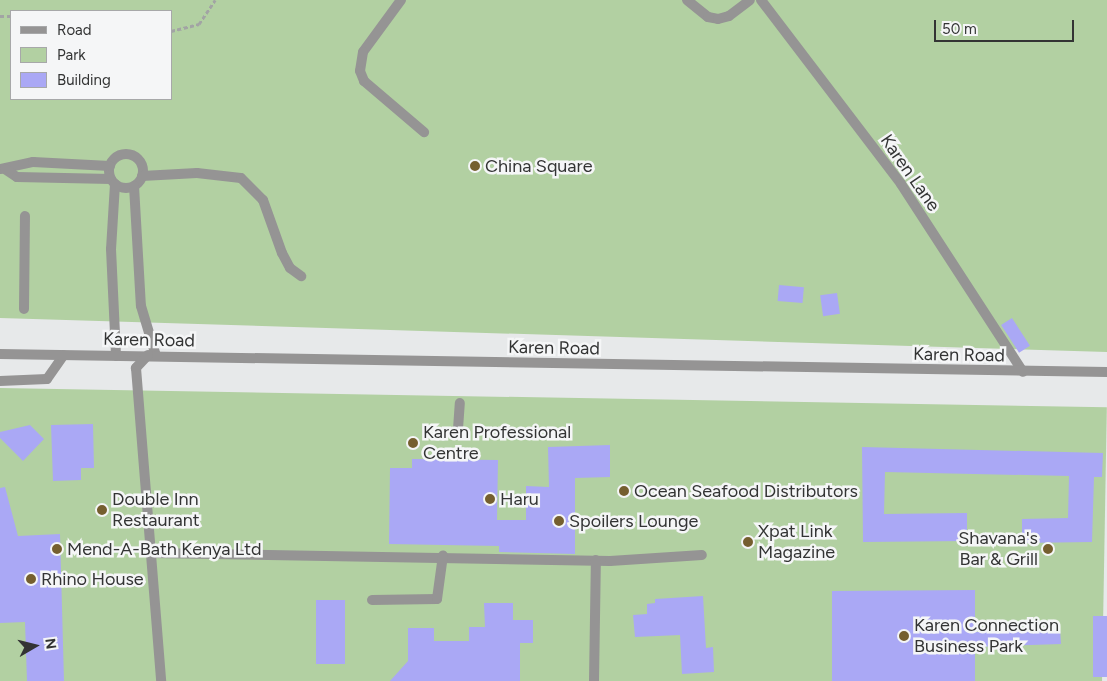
<!DOCTYPE html>
<html>
<head>
<meta charset="utf-8">
<style>
  body { margin:0 }
  #map { position:relative; width:1107px; height:681px; overflow:hidden; background:#e7e9ea; font-family:Figtree,sans-serif }
  div>[style] { position:absolute }
  .green>* { inset:0; background:#b2d0a2; transform-origin:0 0 }
  .building>* { inset:0; background:#aaa8f5; transform-origin:0 0 }
  .path>* { height:3px; margin-top:-1.5px; transform-origin:0; background:repeating-linear-gradient(90deg,#a2a4a4 0 4px,transparent 0 6.5px) }
  .service>* { height:10px; margin:-5px; padding:0 5px; transform-origin:5px; border-radius:5px; background:#959494 }
  .service>.ring { margin:-5px; padding:0; box-sizing:content-box; background:none; border:10px solid #959494; border-radius:50% }
  .minor>* { height:10px; margin:-5px; padding:0 5px; transform-origin:5px; border-radius:5px; background:#959494 }
  .dots>* { width:14px; height:14px; translate:-50% -50%; box-sizing:border-box; border:2px solid #f5f6f7; border-radius:50% }
  span { translate:-50% -50%; white-space:nowrap; text-align:center; line-height:1.15; -webkit-text-stroke:5px #f5f6f7; paint-order:stroke }
  .poi-label { font-size:18px; color:#333434 }
  .left { translate:0 -50%; text-align:left }
  .right { translate:-100% -50%; text-align:right }
  .street-label { font-size:18px; color:#333434 }
  .legend { position:absolute; left:10px; top:10px; width:162px; height:90px; box-sizing:border-box; background:#f5f6f7; border:1px solid #a7a8a9; margin:0; padding:6px 9px; list-style:none; font-size:15px; color:#333434 }
  .legend li { display:flex; align-items:center; gap:10px; height:25px }
  .legend b { width:25px; border:1px solid #a7a8a9 }
  .north { position:absolute; left:10px; top:621px; width:50px; height:50px; -webkit-text-stroke:4px #f5f6f7; paint-order:stroke; rotate:82deg; font-size:14px; font-weight:700; line-height:20px; text-align:center; color:#333434 }
  .north::after { content:''; display:block; margin:auto; width:18px; height:22px; background:#333434; clip-path:polygon(50% 0,100% 100%,50% 72%,0 100%) }
  .scale { position:absolute; left:934px; top:20px; width:140px; height:22px; box-sizing:border-box; border:2px solid #333434; border-top:0; padding-left:6px; font-size:15px; line-height:18px; white-space:nowrap; color:#333434; -webkit-text-stroke:4px #f5f6f7; paint-order:stroke }
</style>
</head>
<body>
<div id="map">
  <div class="green">
    <div style="clip-path:polygon(evenodd,0 0,1107px 0,1107px 352px,0 318px,0 0,11px 11px,171px 11px,171px 99px,11px 99px,11px 11px)"></div>
    <div style="left:0;top:388px;width:1107px;height:293px;rotate:1deg"></div>
  </div>
  <div class="building">
    <div style="left:779px;top:285px;width:25px;height:16px;rotate:5deg"></div>
    <div style="left:837px;top:293px;width:21px;height:17px;rotate:82deg"></div>
    <div style="left:1012px;top:318px;width:33px;height:13px;rotate:57deg"></div>
    <div style="clip-path:polygon(93px 424px,94px 468px,81px 468px,81px 480px,53px 481px,51px 425px)"></div>
    <div style="clip-path:polygon(30px 425px,44px 439px,23px 461px,0 438px,0 432px)"></div>
    <div style="clip-path:polygon(610px 445px,610px 477px,575px 478px,575px 554px,499px 552px,499px 546px,389px 544px,390px 468px,412px 468px,412px 459px,498px 460px,497px 520px,526px 520px,526px 486px,549px 487px,548px 447px)"></div>
    <div style="clip-path:polygon(862px 447px,1103px 453px,1102px 477px,1094px 477px,1092px 542px,1022px 543px,1022px 519px,1068px 518px,1069px 476px,885px 472px,884px 514px,967px 513px,967px 541px,863px 542px)"></div>
    <div style="clip-path:polygon(5px 487px,18px 536px,60px 534px,64px 681px,27px 681px,25px 622px,0 623px,0 488px)"></div>
    <div style="clip-path:polygon(975px 590px,975px 632px,1060px 629px,1061px 644px,975px 647px,975px 681px,832px 681px,832px 591px)"></div>
    <div style="clip-path:polygon(703px 596px,706px 648px,713px 647px,714px 672px,682px 674px,680px 635px,635px 637px,633px 615px,647px 614px,647px 604px,655px 603px,655px 599px)"></div>
    <div style="left:316px;top:600px;width:29px;height:64px"></div>
    <div style="clip-path:polygon(484px 603px,513px 603px,513px 620px,533px 620px,533px 643px,520px 643px,520px 681px,390px 681px,408px 661px,408px 628px,434px 628px,434px 641px,469px 641px,469px 627px,485px 627px)"></div>
    <div style="left:1093px;top:616px;width:14px;height:61px"></div>
  </div>
  <div class="path">
    <div style="left:0;top:16px;width:11px"></div>
    <div style="left:171px;top:31px;width:29px;rotate:-14deg"></div>
    <div style="left:199px;top:24px;width:29px;rotate:-56deg"></div>
  </div>
  <div class="service">
    <div style="left:401px;top:0;width:64px;rotate:126.2deg"></div>
    <div style="left:363px;top:52px;width:19px;rotate:99deg"></div>
    <div style="left:360px;top:71px;width:11px;rotate:68deg"></div>
    <div style="left:364px;top:81px;width:79px;rotate:40.4deg"></div>
    <div style="left:687px;top:0;width:27px;rotate:39deg"></div>
    <div style="left:708px;top:17px;width:10px;rotate:11deg"></div>
    <div style="left:718px;top:19px;width:11px;rotate:-15deg"></div>
    <div style="left:729px;top:16px;width:26px;rotate:-37deg"></div>
    <div class="ring" style="left:109px;top:154px;width:24px;height:24px"></div>
    <div style="left:0;top:169px;width:34px;rotate:-12deg"></div>
    <div style="left:33px;top:162px;width:77px;rotate:3deg"></div>
    <div style="left:5px;top:169px;width:14px;rotate:34deg"></div>
    <div style="left:17px;top:177px;width:94px;rotate:1.2deg"></div>
    <div style="left:142px;top:176px;width:55px;rotate:-3.1deg"></div>
    <div style="left:197px;top:173px;width:44px;rotate:6.5deg"></div>
    <div style="left:241px;top:178px;width:31px;rotate:45deg"></div>
    <div style="left:263px;top:200px;width:56px;rotate:70.3deg"></div>
    <div style="left:282px;top:253px;width:17px;rotate:62deg"></div>
    <div style="left:290px;top:268px;width:14px;rotate:36deg"></div>
    <div style="left:115px;top:184px;width:65px;rotate:93.5deg"></div>
    <div style="left:111px;top:249px;width:107px;rotate:87.3deg"></div>
    <div style="left:134px;top:186px;width:120px;rotate:86.7deg"></div>
    <div style="left:141px;top:306px;width:52px;rotate:73.3deg"></div>
    <div style="left:24px;top:309px;width:93px;rotate:-89.4deg"></div>
    <div style="left:0;top:381px;width:47px;rotate:-2.4deg"></div>
    <div style="left:47px;top:379px;width:29px;rotate:-55deg"></div>
    <div style="left:458px;top:429px;width:26px;rotate:-86deg"></div>
    <div style="left:152px;top:553px;width:458px;rotate:1deg"></div>
    <div style="left:610px;top:561px;width:92px;rotate:-3.7deg"></div>
    <div style="left:594px;top:681px;width:121px;rotate:-89.1deg"></div>
  </div>
  <div class="minor">
    <div style="left:761px;top:0;width:231px;rotate:52.7deg"></div>
    <div style="left:901px;top:184px;width:224px;rotate:57deg"></div>
    <div style="left:0;top:354px;width:1107px;rotate:0.93deg"></div>
    <div style="left:148px;top:355px;width:18px;rotate:133deg"></div>
    <div style="left:136px;top:368px;width:314px;rotate:85.4deg"></div>
    <div style="left:372px;top:600px;width:65px;rotate:-0.9deg"></div>
    <div style="left:437px;top:599px;width:44px;rotate:-82.2deg"></div>
  </div>
  <div class="dots">
    <div style="left:475px;top:166px;background:#755f2f"></div>
    <div style="left:413px;top:443px;background:#755f2f"></div>
    <div style="left:624px;top:491px;background:#755f2f"></div>
    <div style="left:490px;top:499px;background:#755f2f"></div>
    <div style="left:102px;top:510px;background:#755f2f"></div>
    <div style="left:559px;top:521px;background:#755f2f"></div>
    <div style="left:748px;top:542px;background:#755f2f"></div>
    <div style="left:57px;top:549px;background:#755f2f"></div>
    <div style="left:1048px;top:549px;background:#755f2f"></div>
    <div style="left:31px;top:579px;background:#755f2f"></div>
    <div style="left:904px;top:636px;background:#755f2f"></div>
  </div>
  <div class="poi-label">
    <span class="left" style="left:485px;top:166px">China Square</span>
    <span class="left" style="left:423px;top:443px">Karen Professional<br>Centre</span>
    <span class="left" style="left:634px;top:491px">Ocean Seafood Distributors</span>
    <span class="left" style="left:500px;top:499px">Haru</span>
    <span class="left" style="left:112px;top:510px">Double Inn<br>Restaurant</span>
    <span class="left" style="left:569px;top:521px">Spoilers Lounge</span>
    <span class="left" style="left:758px;top:542px">Xpat Link<br>Magazine</span>
    <span class="right" style="left:1038px;top:549px">Shavana's<br>Bar &amp; Grill</span>
    <span class="left" style="left:67px;top:549px">Mend-A-Bath Kenya Ltd</span>
    <span class="left" style="left:41px;top:579px">Rhino House</span>
    <span class="left" style="left:914px;top:636px">Karen Connection<br>Business Park</span>
  </div>
  <div class="street-label">
    <span style="left:910px;top:173px;rotate:55deg">Karen Lane</span>
    <span style="left:149px;top:340px;rotate:1deg">Karen Road</span>
    <span style="left:554px;top:348px;rotate:1deg">Karen Road</span>
    <span style="left:959px;top:355px;rotate:1deg">Karen Road</span>
  </div>
  <ul class="legend">
  <li><b style="height:6px;background:#959494"></b>Road</li>
  <li><b style="height:14px;background:#b2d0a2"></b>Park</li>
  <li><b style="height:14px;background:#aaa8f5"></b>Building</li>
  </ul>
  <div class="north">N</div>
  <div class="scale">50 m</div>
</div>
</body>
</html>
